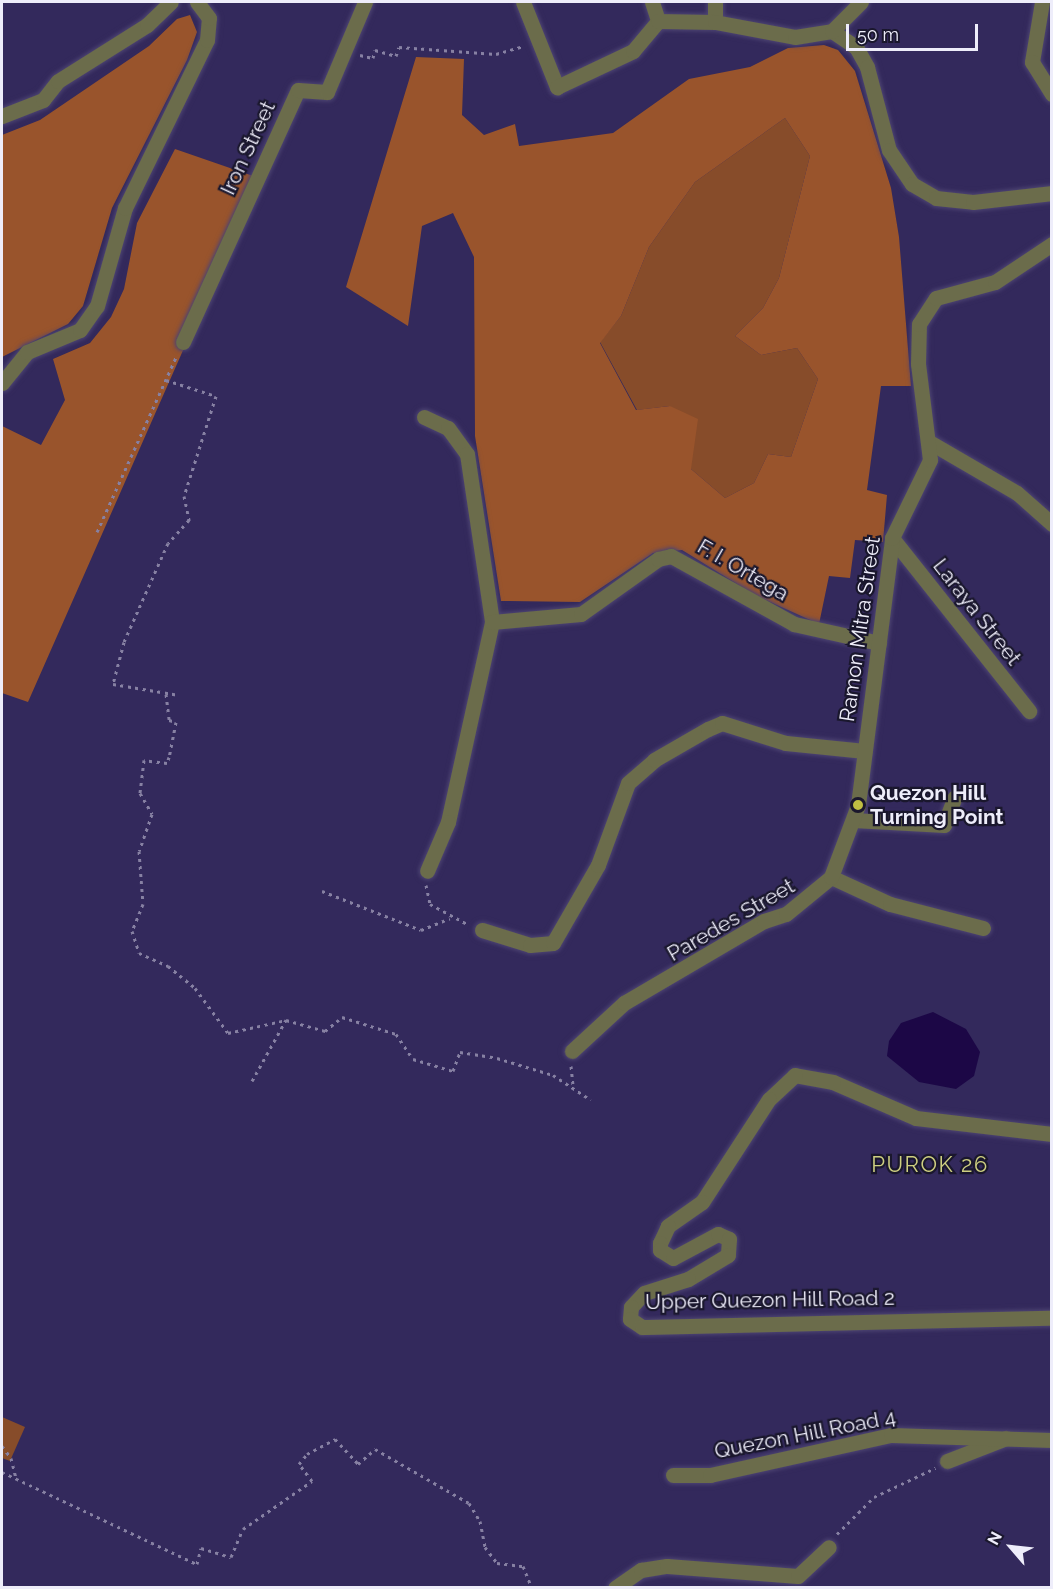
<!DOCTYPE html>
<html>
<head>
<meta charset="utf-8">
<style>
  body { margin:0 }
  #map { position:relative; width:1053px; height:1589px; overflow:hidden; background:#33295c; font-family:Raleway,sans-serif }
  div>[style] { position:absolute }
  .green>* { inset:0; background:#874c2a }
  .forest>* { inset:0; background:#99542c }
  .water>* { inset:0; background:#1c0746 }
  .path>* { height:3px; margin-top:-1.5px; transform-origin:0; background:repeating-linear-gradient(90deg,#8781a3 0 3px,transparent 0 7.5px) }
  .roads { filter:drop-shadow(0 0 2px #4d4472) drop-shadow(0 0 2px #4d4472) }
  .minor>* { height:15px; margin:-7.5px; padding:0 7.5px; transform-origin:7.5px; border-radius:7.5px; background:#6b6c4b }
  .dots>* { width:16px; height:16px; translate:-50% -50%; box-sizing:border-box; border:3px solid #1a172d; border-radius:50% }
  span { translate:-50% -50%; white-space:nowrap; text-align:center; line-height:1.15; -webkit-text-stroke:4.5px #1a172d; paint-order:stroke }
  .street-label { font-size:21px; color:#eeedfa }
  .poi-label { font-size:21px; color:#eeedfa; font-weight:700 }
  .left { translate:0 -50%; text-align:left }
  .neighbourhood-label { font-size:22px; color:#cecf81; letter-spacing:1.5px }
  .frame { position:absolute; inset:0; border:3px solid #eeedfa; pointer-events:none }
  .north { position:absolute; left:981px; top:1517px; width:60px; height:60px; -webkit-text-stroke:4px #1a172d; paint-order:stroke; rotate:298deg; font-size:16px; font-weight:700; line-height:24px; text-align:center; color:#eeedfa }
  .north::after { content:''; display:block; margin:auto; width:21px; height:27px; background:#eeedfa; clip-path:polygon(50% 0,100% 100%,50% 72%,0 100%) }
  .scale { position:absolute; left:846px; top:24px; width:132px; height:27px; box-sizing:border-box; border:3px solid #eeedfa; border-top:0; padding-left:8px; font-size:18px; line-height:21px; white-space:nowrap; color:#eeedfa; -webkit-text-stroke:4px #1a172d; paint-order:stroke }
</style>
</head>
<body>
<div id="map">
  <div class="green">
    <div style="clip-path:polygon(785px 118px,810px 156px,779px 278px,763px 308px,735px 336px,761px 355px,797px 348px,818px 379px,791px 457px,768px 454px,754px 483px,725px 498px,691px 469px,670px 406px,637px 410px,600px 342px,621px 316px,649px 247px,695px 182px)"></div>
    <div style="clip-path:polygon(2px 1417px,25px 1427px,10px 1461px,2px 1458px)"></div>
  </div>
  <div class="forest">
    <div style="clip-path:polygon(190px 15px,197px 32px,187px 60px,112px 208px,83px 306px,68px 324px,2px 357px,2px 135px,40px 120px,149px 46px,177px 19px)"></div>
    <div style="clip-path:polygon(evenodd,824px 45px,838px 50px,855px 71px,891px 188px,899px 237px,911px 386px,881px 386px,867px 490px,887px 495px,883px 542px,855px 540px,850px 578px,829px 576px,819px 624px,755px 595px,682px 550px,653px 553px,580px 602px,501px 601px,475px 436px,474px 257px,453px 213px,422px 226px,408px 326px,346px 287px,416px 57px,464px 59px,462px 115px,484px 135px,515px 124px,519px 146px,613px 133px,689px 79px,750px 67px,788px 48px,824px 45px,785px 118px,810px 156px,779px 278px,763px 308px,735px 336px,761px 355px,797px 348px,818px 379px,791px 457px,768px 454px,754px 483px,725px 498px,691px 469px,698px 419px,670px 406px,636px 410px,600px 343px,621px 316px,649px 247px,695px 182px,785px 118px)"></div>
    <div style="clip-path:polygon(175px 149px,259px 178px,28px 702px,2px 693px,2px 426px,41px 445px,65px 400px,53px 359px,90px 343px,111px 317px,124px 289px,137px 223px)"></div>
  </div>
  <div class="water">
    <div style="clip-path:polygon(933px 1012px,966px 1029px,980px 1052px,974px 1076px,956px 1089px,919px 1082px,887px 1056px,889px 1041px,901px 1023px)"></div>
  </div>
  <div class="path">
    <div style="left:360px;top:55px;width:13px;rotate:13deg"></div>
    <div style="left:373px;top:58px;width:8px;rotate:-76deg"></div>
    <div style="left:375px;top:50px;width:22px;rotate:16deg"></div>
    <div style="left:396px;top:56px;width:9px;rotate:-72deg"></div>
    <div style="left:399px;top:47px;width:97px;rotate:4.1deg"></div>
    <div style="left:496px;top:54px;width:29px;rotate:-16deg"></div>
    <div style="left:166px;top:380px;width:52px;rotate:17.7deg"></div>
    <div style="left:216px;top:396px;width:105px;rotate:107.7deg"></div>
    <div style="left:184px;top:496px;width:25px;rotate:78deg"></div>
    <div style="left:189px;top:520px;width:31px;rotate:132deg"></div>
    <div style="left:168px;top:543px;width:108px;rotate:114deg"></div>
    <div style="left:124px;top:642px;width:43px;rotate:104.7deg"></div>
    <div style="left:113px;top:684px;width:67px;rotate:9.5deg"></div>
    <div style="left:97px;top:532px;width:192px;rotate:-65.7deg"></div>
    <div style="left:166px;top:694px;width:26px;rotate:83deg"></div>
    <div style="left:169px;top:720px;width:7px;rotate:16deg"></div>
    <div style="left:176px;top:722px;width:36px;rotate:101deg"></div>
    <div style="left:169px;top:757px;width:6px;rotate:108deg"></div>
    <div style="left:167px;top:763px;width:23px;rotate:-173deg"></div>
    <div style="left:144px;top:760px;width:33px;rotate:97deg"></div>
    <div style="left:140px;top:793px;width:24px;rotate:60deg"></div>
    <div style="left:152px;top:814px;width:39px;rotate:109deg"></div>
    <div style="left:139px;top:851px;width:53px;rotate:85.7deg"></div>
    <div style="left:143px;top:904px;width:29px;rotate:112deg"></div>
    <div style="left:132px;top:931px;width:23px;rotate:72deg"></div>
    <div style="left:139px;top:953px;width:32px;rotate:24deg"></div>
    <div style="left:168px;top:966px;width:35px;rotate:39deg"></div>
    <div style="left:195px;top:988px;width:56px;rotate:53.7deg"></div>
    <div style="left:228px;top:1033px;width:59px;rotate:-12.6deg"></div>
    <div style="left:286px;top:1020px;width:41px;rotate:15.8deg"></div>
    <div style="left:325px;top:1031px;width:22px;rotate:-39deg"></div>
    <div style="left:342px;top:1017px;width:57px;rotate:17.5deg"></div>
    <div style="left:396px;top:1034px;width:30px;rotate:56deg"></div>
    <div style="left:413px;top:1059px;width:42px;rotate:16.7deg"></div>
    <div style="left:453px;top:1071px;width:20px;rotate:-70deg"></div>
    <div style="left:460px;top:1052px;width:37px;rotate:9deg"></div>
    <div style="left:497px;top:1058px;width:59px;rotate:16.9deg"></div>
    <div style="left:553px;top:1075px;width:45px;rotate:33.3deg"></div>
    <div style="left:426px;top:885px;width:19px;rotate:78deg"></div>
    <div style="left:430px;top:904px;width:44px;rotate:28.3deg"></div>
    <div style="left:322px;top:891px;width:106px;rotate:21.5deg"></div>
    <div style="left:421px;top:930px;width:31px;rotate:-22deg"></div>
    <div style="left:571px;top:1066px;width:19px;rotate:84deg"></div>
    <div style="left:252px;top:1081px;width:70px;rotate:-60.9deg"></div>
    <div style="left:2px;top:1446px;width:15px;rotate:53deg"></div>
    <div style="left:11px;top:1458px;width:21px;rotate:76deg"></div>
    <div style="left:2px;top:1472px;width:216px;rotate:25.3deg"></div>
    <div style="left:197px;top:1564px;width:16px;rotate:-76deg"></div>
    <div style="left:201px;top:1548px;width:31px;rotate:17deg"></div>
    <div style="left:231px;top:1557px;width:30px;rotate:-67deg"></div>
    <div style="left:243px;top:1529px;width:84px;rotate:-34.8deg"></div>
    <div style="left:312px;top:1481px;width:21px;rotate:-127deg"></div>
    <div style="left:299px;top:1464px;width:13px;rotate:-51deg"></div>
    <div style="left:307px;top:1454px;width:32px;rotate:-28deg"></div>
    <div style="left:335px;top:1439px;width:34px;rotate:47deg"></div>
    <div style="left:358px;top:1464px;width:23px;rotate:-41deg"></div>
    <div style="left:375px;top:1449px;width:108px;rotate:29.9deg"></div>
    <div style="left:469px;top:1503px;width:21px;rotate:59deg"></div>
    <div style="left:480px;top:1521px;width:26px;rotate:79deg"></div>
    <div style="left:485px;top:1547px;width:20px;rotate:53deg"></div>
    <div style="left:497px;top:1563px;width:26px;rotate:7deg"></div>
    <div style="left:523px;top:1566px;width:24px;rotate:68deg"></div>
    <div style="left:837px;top:1534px;width:52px;rotate:-45deg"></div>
    <div style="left:874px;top:1497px;width:68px;rotate:-25.4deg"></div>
  </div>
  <div class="roads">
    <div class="minor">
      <div style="left:523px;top:2px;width:92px;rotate:68.2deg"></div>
      <div style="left:557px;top:87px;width:84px;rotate:-25.3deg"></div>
      <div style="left:633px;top:51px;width:39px;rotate:-50deg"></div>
      <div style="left:652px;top:2px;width:20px;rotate:72deg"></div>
      <div style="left:715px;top:2px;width:20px;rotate:90deg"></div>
      <div style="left:1042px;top:2px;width:61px;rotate:99.5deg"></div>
      <div style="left:1032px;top:62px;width:38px;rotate:58deg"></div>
      <div style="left:658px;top:21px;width:57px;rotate:1deg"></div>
      <div style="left:715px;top:22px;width:81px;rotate:10.6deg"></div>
      <div style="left:795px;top:37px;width:37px;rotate:-9deg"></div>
      <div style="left:832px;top:31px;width:29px;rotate:34deg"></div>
      <div style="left:856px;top:47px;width:23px;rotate:61deg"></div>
      <div style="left:867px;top:67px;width:86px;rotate:75.2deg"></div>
      <div style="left:889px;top:150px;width:41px;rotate:55.9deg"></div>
      <div style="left:912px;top:184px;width:28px;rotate:30deg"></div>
      <div style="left:936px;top:198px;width:37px;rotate:6deg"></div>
      <div style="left:973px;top:202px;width:80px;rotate:-6.5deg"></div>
      <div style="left:832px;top:31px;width:41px;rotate:-45deg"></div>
      <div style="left:2px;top:116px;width:44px;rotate:-21.3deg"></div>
      <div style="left:43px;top:100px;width:24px;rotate:-52deg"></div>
      <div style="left:58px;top:81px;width:105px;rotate:-32.2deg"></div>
      <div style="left:147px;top:25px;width:33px;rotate:-44deg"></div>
      <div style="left:183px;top:342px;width:277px;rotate:-65.5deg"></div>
      <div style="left:298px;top:90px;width:29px;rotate:4deg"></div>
      <div style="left:327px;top:92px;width:98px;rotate:-67.1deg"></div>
      <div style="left:2px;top:383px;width:40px;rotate:-51deg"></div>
      <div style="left:27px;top:352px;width:57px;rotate:-22.5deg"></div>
      <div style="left:80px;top:330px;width:29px;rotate:-55deg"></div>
      <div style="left:97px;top:306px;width:102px;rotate:-74.1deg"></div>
      <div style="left:125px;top:208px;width:187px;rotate:-64deg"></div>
      <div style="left:207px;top:40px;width:22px;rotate:-85deg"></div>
      <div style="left:209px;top:18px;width:20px;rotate:-127deg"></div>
      <div style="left:424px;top:417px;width:26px;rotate:25deg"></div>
      <div style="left:448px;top:428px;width:32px;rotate:54deg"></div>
      <div style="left:467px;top:454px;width:170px;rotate:81.5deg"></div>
      <div style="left:492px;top:622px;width:205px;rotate:102.4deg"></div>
      <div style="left:448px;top:822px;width:53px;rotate:113.2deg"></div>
      <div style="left:931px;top:443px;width:99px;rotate:30.2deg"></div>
      <div style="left:1017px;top:493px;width:47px;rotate:41.5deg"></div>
      <div style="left:892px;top:538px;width:221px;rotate:51.6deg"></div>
      <div style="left:492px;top:622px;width:89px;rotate:-5.1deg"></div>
      <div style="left:581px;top:614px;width:95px;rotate:-35.5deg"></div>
      <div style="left:658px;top:559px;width:13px;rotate:-13deg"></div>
      <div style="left:671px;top:556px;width:141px;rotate:28.9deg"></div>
      <div style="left:794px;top:624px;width:87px;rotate:12.6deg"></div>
      <div style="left:853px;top:820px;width:91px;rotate:3.1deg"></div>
      <div style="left:944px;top:825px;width:30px;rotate:-69deg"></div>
      <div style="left:831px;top:877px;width:65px;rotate:24.6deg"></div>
      <div style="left:890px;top:904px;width:96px;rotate:14.5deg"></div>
      <div style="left:482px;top:930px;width:50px;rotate:17.4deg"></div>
      <div style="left:530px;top:945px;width:23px;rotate:-5deg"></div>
      <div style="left:553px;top:943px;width:90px;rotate:-60deg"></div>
      <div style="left:598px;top:865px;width:87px;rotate:-69.9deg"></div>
      <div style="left:628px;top:783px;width:35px;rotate:-41deg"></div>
      <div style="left:654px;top:760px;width:62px;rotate:-29.9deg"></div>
      <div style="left:708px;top:729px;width:15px;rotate:-23deg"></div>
      <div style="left:722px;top:723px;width:67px;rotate:17.4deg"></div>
      <div style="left:786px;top:743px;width:79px;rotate:5.8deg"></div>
      <div style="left:572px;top:1051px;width:71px;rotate:-42.7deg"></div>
      <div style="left:624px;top:1003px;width:162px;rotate:-30.4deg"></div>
      <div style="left:764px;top:921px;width:23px;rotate:-18deg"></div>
      <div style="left:786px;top:914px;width:58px;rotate:-39.4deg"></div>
      <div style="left:831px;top:877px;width:77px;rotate:-69.4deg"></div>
      <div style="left:858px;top:805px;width:269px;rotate:-82.7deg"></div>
      <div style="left:892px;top:538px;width:87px;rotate:-64deg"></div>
      <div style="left:930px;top:460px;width:97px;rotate:-97.1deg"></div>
      <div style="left:918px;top:364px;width:40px;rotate:-88.6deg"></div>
      <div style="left:919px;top:324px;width:31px;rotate:-57deg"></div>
      <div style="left:936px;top:298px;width:61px;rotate:-15.2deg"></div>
      <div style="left:995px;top:282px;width:69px;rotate:-33.7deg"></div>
      <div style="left:1052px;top:1134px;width:137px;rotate:-173.3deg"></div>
      <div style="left:916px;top:1118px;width:90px;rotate:-156.6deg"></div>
      <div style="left:833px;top:1082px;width:39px;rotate:-170deg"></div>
      <div style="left:795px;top:1075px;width:35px;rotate:137deg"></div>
      <div style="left:769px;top:1099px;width:123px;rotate:123deg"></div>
      <div style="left:702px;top:1202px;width:42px;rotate:144.8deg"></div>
      <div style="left:668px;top:1226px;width:19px;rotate:115deg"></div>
      <div style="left:660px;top:1243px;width:7px;rotate:90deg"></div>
      <div style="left:660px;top:1250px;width:15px;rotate:32deg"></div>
      <div style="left:673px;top:1258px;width:51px;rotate:-28.1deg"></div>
      <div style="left:718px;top:1234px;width:12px;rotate:24deg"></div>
      <div style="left:729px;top:1239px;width:16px;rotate:94deg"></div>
      <div style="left:728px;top:1255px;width:47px;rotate:149deg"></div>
      <div style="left:688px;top:1279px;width:46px;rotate:162.3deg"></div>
      <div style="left:644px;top:1293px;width:19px;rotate:133deg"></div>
      <div style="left:631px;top:1307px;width:12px;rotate:95deg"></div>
      <div style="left:630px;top:1319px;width:14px;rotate:34deg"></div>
      <div style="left:642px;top:1327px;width:410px;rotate:-1.3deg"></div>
      <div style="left:947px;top:1461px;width:63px;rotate:-21.3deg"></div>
      <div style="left:673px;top:1475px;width:37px"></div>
      <div style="left:710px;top:1475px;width:185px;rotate:-12.5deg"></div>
      <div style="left:891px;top:1435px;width:161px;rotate:1.8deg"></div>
      <div style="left:615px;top:1588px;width:32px;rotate:-35deg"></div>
      <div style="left:641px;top:1570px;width:26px;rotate:-9deg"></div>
      <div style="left:667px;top:1566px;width:131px;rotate:4.4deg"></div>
      <div style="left:798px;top:1576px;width:42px;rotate:-43.1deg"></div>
    </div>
  </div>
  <div class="dots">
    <div style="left:858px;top:805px;background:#bfbe42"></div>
  </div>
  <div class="street-label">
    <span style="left:248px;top:148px;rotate:-65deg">Iron Street</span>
    <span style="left:743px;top:570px;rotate:30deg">F. I. Ortega</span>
    <span style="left:977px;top:612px;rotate:52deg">Laraya Street</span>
    <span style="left:860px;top:629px;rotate:-82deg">Ramon Mitra Street</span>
    <span style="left:731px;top:920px;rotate:-30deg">Paredes Street</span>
    <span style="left:770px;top:1300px;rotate:-1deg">Upper Quezon Hill Road 2</span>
    <span style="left:805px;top:1434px;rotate:-11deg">Quezon Hill Road 4</span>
  </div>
  <div class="poi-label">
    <span class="left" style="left:870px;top:805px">Quezon Hill<br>Turning Point</span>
  </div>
  <div class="neighbourhood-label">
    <span style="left:930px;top:1165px">PUROK 26</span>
  </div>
  <div class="frame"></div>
  <div class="north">N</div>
  <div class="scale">50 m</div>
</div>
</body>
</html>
